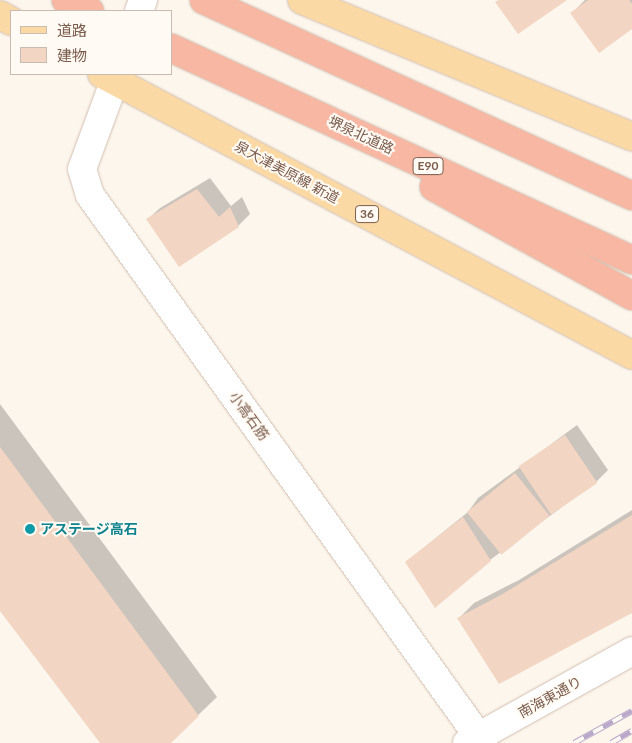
<!DOCTYPE html>
<html>
<head>
<meta charset="utf-8">
<style>
  body { margin:0 }
  #map { position:relative; width:632px; height:743px; overflow:hidden; background:#fdf6ec; font-family:Lato,"Noto Sans JP",sans-serif }
  div>[style] { position:absolute }
  .shadow>* { inset:0; background:#0003 }
  .building>* { inset:0; background:#f3d5c3; transform-origin:0 0 }
  .roads { filter:drop-shadow(0 0 1px #d1beb0) drop-shadow(0 0 1px #d1beb0) }
  .minor>* { height:28px; margin:-14px; padding:0 14px; transform-origin:14px; border-radius:14px; background:#fff }
  .major>* { height:28px; margin:-14px; padding:0 14px; transform-origin:14px; border-radius:14px; background:#fbd9a5 }
  .highway>* { height:28px; margin:-14px; padding:0 14px; transform-origin:14px; border-radius:14px; background:#f7b7a3 }
  .rail>* { height:5.5px; margin-top:-2.75px; transform-origin:0; background:repeating-linear-gradient(90deg,#fffaf3 0 11px,#b9a8c9 0 22px); box-sizing:border-box; border-block:1px solid #b9a8c9 }
  .dots>* { width:14px; height:14px; translate:-50% -50%; box-sizing:border-box; border:2px solid #fffaf3; border-radius:50% }
  span { translate:-50% -50%; white-space:nowrap; text-align:center; line-height:1.15; -webkit-text-stroke:4px #fffaf3; paint-order:stroke }
  .shield-label span { padding:1px 4px; background:#fffaf3; border:1px solid; border-radius:4px; -webkit-text-stroke-width:0 }
  .shield-label { font-size:12px; color:#7a5c4d; font-weight:700 }
  .street-label { font-size:14px; color:#7a5c4d }
  .culture-label { font-size:14px; color:#0d838f; font-weight:700 }
  .left { translate:0 -50%; text-align:left }
  .legend { position:absolute; left:10px; top:10px; width:162px; height:65px; box-sizing:border-box; background:#fffaf3; border:1px solid #cabbb1; margin:0; padding:6px 9px; list-style:none; font-size:15px; color:#7a5c4d }
  .legend li { display:flex; align-items:center; gap:10px; height:25px }
  .legend b { width:25px; border:1px solid #cabbb1 }
</style>
</head>
<body>
<div id="map">
  <div class="shadow">
    <div style="clip-path:polygon(585px 0,632px 0,632px 28px,572px 13px)"></div>
    <div style="clip-path:polygon(210px 178px,231px 206px,242px 197px,250px 214px,238px 226px,148px 219px,160px 208px)"></div>
    <div style="clip-path:polygon(0 404px,217px 697px,169px 743px,101px 743px,0 609px)"></div>
    <div style="clip-path:polygon(577px 425px,608px 470px,596px 482px,490px 560px,406px 562px,468px 512px,478px 498px)"></div>
    <div style="clip-path:polygon(632px 510px,632px 612px,459px 618px,474px 603px,519px 580px)"></div>
  </div>
  <div class="building">
    <div style="clip-path:polygon(499px 0,567px 0,518px 34px,495px 2px)"></div>
    <div style="clip-path:polygon(588px 0,629px 0,632px 4px,632px 29px,599px 53px,570px 13px)"></div>
    <div style="clip-path:polygon(197px 189px,219px 217px,230px 207px,239px 227px,179px 267px,146px 219px)"></div>
    <div style="left:565px;top:435px;width:58px;height:56px;rotate:56deg"></div>
    <div style="clip-path:polygon(0 447px,199px 716px,171px 743px,100px 743px,0 611px)"></div>
    <div style="left:515px;top:473px;width:55px;height:62px;rotate:51deg"></div>
    <div style="clip-path:polygon(632px 515px,632px 613px,499px 684px,457px 618px,501px 595px)"></div>
    <div style="clip-path:polygon(463px 517px,491px 561px,435px 608px,405px 562px)"></div>
  </div>
  <div class="roads">
    <div class="minor">
      <div style="left:139px;top:11px;width:12px;rotate:-70deg"></div>
      <div style="left:117px;top:74px;width:101px;rotate:110.2deg"></div>
      <div style="left:82px;top:169px;width:27px;rotate:73deg"></div>
      <div style="left:90px;top:195px;width:674px;rotate:54.35deg"></div>
      <div style="left:467px;top:743px;width:189px;rotate:-29.1deg"></div>
    </div>
    <div class="major">
      <div style="left:302px;top:0;width:357px;rotate:22.5deg"></div>
      <div style="left:0;top:15px;width:13px;rotate:29deg"></div>
      <div style="left:102px;top:74px;width:600px;rotate:27.93deg"></div>
    </div>
    <div class="highway">
      <div style="left:66px;top:0;width:26px;rotate:25deg"></div>
      <div style="left:204px;top:0;width:471px;rotate:24.6deg"></div>
      <div style="left:171px;top:48px;width:507px;rotate:24.7deg"></div>
      <div style="left:434px;top:187px;width:226px;rotate:28.8deg"></div>
    </div>
  </div>
  <div class="rail">
    <div style="left:574px;top:743px;width:66px;rotate:-28.9deg"></div>
    <div style="left:611px;top:743px;width:24px;rotate:-30deg"></div>
  </div>
  <div class="dots">
    <div style="left:30px;top:529px;background:#0f9aa8"></div>
  </div>
  <div class="shield-label">
    <span style="left:428px;top:166px">E90</span>
    <span style="left:367px;top:214px">36</span>
  </div>
  <div class="street-label">
    <span style="left:361px;top:135px;rotate:25deg">堺泉北道路</span>
    <span style="left:287px;top:172px;rotate:28deg">泉大津美原線 新道</span>
    <span style="left:249px;top:416px;rotate:54deg">小高石筋</span>
    <span style="left:550px;top:697px;rotate:-29deg">南海東通り</span>
  </div>
  <div class="culture-label">
    <span class="left" style="left:40px;top:529px">アステージ高石</span>
  </div>
  <ul class="legend">
  <li><b style="height:6px;background:#fbd9a5"></b>道路</li>
  <li><b style="height:14px;background:#f3d5c3"></b>建物</li>
  </ul>
</div>
</body>
</html>
